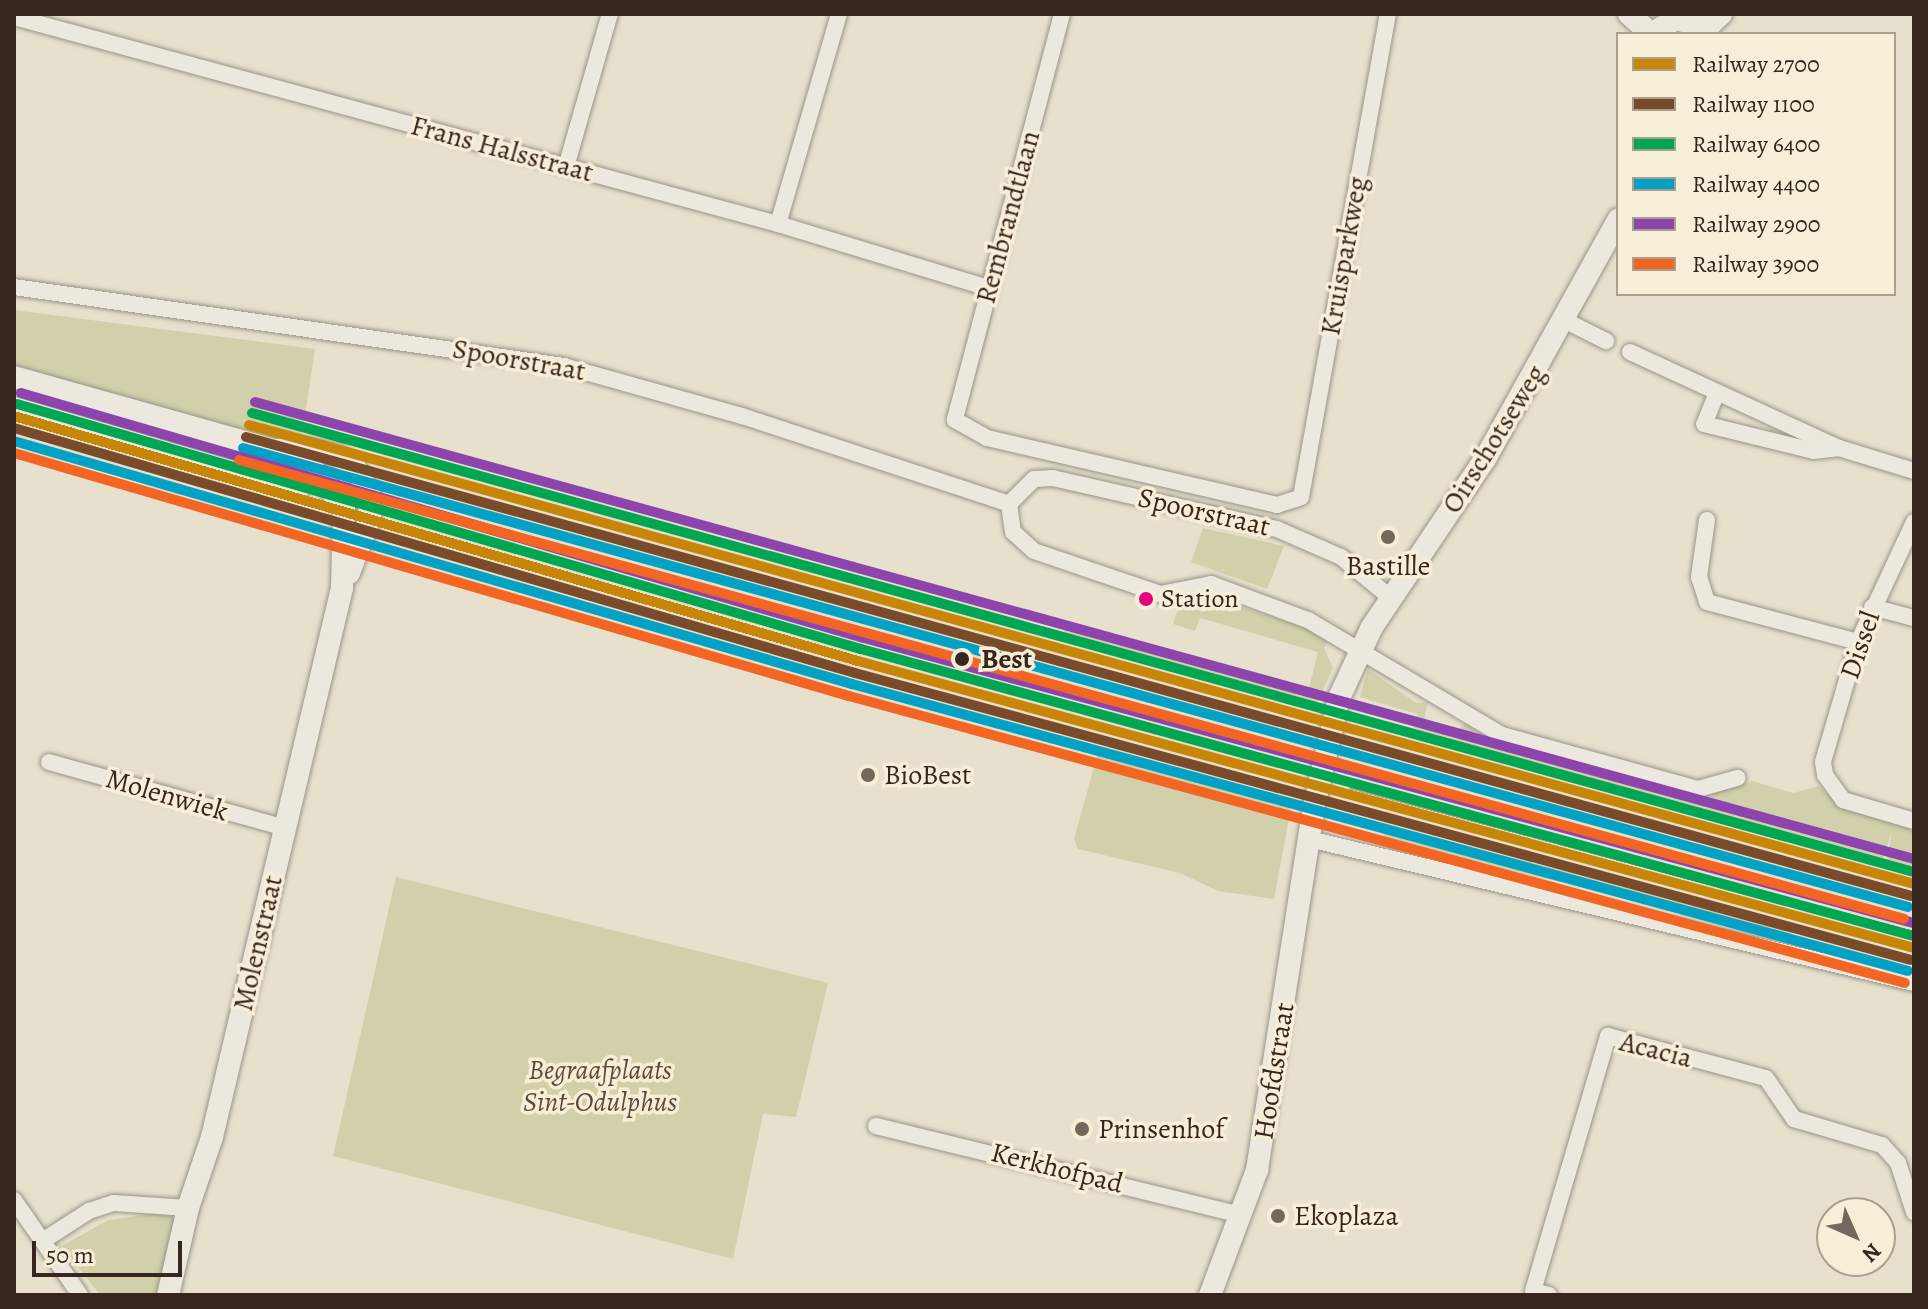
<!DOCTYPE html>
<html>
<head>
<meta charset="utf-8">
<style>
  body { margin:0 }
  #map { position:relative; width:1928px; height:1309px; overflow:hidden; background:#e7e0cd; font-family:Alegreya,serif }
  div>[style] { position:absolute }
  .green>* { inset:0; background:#d1d0ab }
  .roads { filter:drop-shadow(0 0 2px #9a9489) drop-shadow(0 0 2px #9a9489) }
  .street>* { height:16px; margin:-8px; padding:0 8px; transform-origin:8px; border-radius:8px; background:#ece8de }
  .secondary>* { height:22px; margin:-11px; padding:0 11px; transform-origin:11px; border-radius:11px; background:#ece8de }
  .rail>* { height:9px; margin-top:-4.5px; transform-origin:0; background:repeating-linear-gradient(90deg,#f7eed7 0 18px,#aca69e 0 36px); box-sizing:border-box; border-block:2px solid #aca69e }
  .rail-1>* { height:10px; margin:-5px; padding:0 5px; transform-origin:5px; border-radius:5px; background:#c78608 }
  .rail-2>* { height:10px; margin:-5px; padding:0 5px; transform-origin:5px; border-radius:5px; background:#7a4b2a }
  .rail-3>* { height:10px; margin:-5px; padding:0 5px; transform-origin:5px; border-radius:5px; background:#00a651 }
  .rail-4>* { height:10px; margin:-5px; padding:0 5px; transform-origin:5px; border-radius:5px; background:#03a2c5 }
  .rail-5>* { height:10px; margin:-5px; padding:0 5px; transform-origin:5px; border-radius:5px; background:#8e44ad }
  .rail-6>* { height:10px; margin:-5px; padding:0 5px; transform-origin:5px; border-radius:5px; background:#f26522 }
  .dots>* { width:22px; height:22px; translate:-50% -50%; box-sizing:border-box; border:4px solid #f7eed7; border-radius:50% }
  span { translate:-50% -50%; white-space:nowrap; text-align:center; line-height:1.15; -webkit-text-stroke:7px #f7eed7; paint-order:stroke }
  .bus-label { font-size:26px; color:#36261e }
  .left { translate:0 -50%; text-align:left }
  .street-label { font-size:28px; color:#36261e }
  .poi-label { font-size:28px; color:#36261e }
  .stop-label { font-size:28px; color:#36261e; font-weight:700 }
  .park-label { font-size:28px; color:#584d3a; font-style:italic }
  .frame { position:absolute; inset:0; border:16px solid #36261e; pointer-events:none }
  .legend { position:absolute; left:1616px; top:32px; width:280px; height:264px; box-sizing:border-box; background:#f7eed7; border:2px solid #aa9e8d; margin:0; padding:10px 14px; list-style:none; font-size:24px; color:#36261e }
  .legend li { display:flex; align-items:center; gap:16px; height:40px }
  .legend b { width:40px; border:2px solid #aa9e8d }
  .north { position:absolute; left:1816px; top:1197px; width:80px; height:80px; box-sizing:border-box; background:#f7eed7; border:2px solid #aa9e8d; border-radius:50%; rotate:135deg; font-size:22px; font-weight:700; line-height:32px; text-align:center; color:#36261e }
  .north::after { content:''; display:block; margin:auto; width:28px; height:36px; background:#74675b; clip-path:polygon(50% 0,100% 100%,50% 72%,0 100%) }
  .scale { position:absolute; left:32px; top:1241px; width:150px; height:36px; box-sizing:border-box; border:4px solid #36261e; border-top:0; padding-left:10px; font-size:24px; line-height:28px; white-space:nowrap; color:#36261e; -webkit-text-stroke:6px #f7eed7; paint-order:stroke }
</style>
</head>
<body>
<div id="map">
  <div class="green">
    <div style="clip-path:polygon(14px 310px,315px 349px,301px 442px,258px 437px,14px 365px)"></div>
    <div style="clip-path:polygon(1203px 528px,1284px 546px,1267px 589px,1191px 562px)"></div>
    <div style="clip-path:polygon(1199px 594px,1304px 627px,1328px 642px,1324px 648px,1333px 668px,1315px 707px,1062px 636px,1067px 625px,1308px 692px,1318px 652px,1200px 618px,1195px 631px,1173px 624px,1181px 601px)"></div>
    <div style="clip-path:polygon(1368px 669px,1416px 703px,1428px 702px,1424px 718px,1453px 734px,1465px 724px,1504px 744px,1699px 796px,1752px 781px,1793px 793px,1819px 786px,1842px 808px,1914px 829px,1914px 868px,1887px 860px,1892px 831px,1883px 859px,1871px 861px,1414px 728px,1417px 714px,1360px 697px)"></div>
    <div style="clip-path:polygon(1099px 749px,1292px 802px,1274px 899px,1218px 891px,1180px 873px,1078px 849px,1074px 839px)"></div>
    <div style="clip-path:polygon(1387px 826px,1792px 929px,1790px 938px,1624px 895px,1387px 845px,1338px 828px,1383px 840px)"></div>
    <div style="clip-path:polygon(396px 877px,828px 983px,796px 1117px,763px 1114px,733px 1259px,333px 1156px)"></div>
    <div style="clip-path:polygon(159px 1213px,178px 1219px,162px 1295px,100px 1295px,62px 1246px,108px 1220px)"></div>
  </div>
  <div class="roads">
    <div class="street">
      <div style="left:1062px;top:14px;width:420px;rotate:104.8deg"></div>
      <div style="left:955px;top:420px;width:37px;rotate:29deg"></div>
      <div style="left:987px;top:438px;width:298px;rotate:13deg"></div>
      <div style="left:1277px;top:505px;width:25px;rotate:-18deg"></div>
      <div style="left:1301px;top:497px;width:491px;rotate:-79.8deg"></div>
      <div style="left:14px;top:17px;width:792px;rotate:15.16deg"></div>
      <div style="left:778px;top:224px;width:220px;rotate:16.9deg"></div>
      <div style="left:566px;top:167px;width:159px;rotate:-74deg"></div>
      <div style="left:778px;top:224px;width:219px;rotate:-73.8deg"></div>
      <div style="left:14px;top:287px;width:556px;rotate:8.17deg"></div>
      <div style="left:564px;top:366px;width:185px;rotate:15.7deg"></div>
      <div style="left:742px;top:416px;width:281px;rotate:18.2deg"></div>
      <div style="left:1566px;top:321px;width:45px;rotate:26.6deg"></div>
      <div style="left:1630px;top:352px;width:230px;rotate:24.7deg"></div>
      <div style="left:1839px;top:448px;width:78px;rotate:17deg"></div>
      <div style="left:1716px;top:395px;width:31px;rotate:112deg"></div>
      <div style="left:1704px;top:424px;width:113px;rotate:13.8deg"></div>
      <div style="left:1814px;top:451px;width:25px;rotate:-7deg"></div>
      <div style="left:14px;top:405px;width:300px;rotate:16.3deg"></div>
      <div style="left:1707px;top:520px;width:58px;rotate:98deg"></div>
      <div style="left:1699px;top:577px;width:26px;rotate:72deg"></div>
      <div style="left:1707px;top:602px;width:156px;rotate:14.8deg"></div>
      <div style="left:1914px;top:522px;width:132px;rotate:115deg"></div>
      <div style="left:1858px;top:642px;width:125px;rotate:106.3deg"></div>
      <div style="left:1823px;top:762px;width:13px;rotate:81deg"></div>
      <div style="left:1825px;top:775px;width:31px;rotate:54deg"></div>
      <div style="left:1843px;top:800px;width:74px;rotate:16.5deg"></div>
      <div style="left:1391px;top:598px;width:65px;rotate:-140.6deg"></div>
      <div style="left:1341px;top:557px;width:70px;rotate:-156.4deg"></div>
      <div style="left:1277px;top:529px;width:230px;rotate:-167.2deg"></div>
      <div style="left:1053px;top:478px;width:19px;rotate:177deg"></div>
      <div style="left:1034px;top:479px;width:35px;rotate:135deg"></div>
      <div style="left:1009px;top:504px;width:28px;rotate:82deg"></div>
      <div style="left:1013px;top:532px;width:28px;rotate:42deg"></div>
      <div style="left:1034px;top:551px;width:133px;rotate:18.8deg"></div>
      <div style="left:1160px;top:594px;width:52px;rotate:-11.1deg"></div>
      <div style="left:1211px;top:584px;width:103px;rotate:20.4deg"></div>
      <div style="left:1308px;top:620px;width:226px;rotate:30.7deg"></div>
      <div style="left:1502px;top:735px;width:203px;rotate:15.4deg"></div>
      <div style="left:1698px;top:789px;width:41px;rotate:-15.8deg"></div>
      <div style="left:1872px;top:607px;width:43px;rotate:14.7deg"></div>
      <div style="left:49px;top:762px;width:245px;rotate:15.6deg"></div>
      <div style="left:1309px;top:839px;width:622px;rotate:13.39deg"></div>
      <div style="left:876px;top:1126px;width:372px;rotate:13.7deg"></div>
      <div style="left:14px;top:1200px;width:116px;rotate:55.2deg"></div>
      <div style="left:44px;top:1240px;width:54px;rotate:-32.8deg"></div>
      <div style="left:89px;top:1211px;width:26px;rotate:-18deg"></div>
      <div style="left:114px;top:1203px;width:74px;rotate:3.9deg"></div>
      <div style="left:1549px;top:1295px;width:16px;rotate:-166deg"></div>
      <div style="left:1533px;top:1291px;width:266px;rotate:-73.6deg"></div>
      <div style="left:1608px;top:1036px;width:163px;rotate:14.9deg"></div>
      <div style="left:1766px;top:1078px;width:50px;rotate:55.7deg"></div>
      <div style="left:1794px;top:1119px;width:92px;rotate:16.5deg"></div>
      <div style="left:1882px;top:1145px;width:24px;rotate:48deg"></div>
      <div style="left:1898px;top:1163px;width:52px;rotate:71.9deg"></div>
    </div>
    <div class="secondary">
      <div style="left:1629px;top:14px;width:30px;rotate:42deg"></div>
      <div style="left:1703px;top:31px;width:25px;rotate:-43deg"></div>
      <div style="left:1651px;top:34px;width:29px;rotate:-31deg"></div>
      <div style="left:1676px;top:19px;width:20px;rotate:15deg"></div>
      <div style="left:1695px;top:24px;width:14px;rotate:45deg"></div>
      <div style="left:14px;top:377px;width:270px;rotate:15.7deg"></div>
      <div style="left:274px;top:450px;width:47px;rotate:28.2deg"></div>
      <div style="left:315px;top:472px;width:45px;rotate:49.5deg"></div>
      <div style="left:344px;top:506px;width:82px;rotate:91.4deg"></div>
      <div style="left:342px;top:588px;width:564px;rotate:103.32deg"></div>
      <div style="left:212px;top:1137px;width:75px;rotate:108.7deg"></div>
      <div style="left:188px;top:1208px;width:89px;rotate:102.9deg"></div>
      <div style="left:274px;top:450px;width:34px;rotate:-2deg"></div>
      <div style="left:308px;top:449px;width:29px;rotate:12deg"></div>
      <div style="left:336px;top:455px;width:21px;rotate:31deg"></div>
      <div style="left:354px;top:466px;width:30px;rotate:60deg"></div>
      <div style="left:369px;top:492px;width:26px;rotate:88deg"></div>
      <div style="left:370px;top:518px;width:59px;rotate:110.9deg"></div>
      <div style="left:1210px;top:1295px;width:134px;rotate:-69.4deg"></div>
      <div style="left:1257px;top:1170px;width:368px;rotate:-81.1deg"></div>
      <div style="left:1314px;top:806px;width:111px;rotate:-77deg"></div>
      <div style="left:1339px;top:698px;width:78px;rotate:-65.1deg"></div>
      <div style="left:1372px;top:627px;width:202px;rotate:-56.1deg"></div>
      <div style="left:1485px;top:459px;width:274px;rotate:-60.9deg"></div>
    </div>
  </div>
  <div class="rail">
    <div style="left:1350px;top:784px;width:584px;rotate:14.99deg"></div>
  </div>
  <div class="rail-1">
    <div style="left:14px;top:416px;width:879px;rotate:16.19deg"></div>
    <div style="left:858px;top:661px;width:1094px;rotate:15.2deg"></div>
    <div style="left:249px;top:425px;width:1727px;rotate:15.41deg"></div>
  </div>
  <div class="rail-2">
    <div style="left:14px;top:428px;width:876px;rotate:16.24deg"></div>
    <div style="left:855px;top:673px;width:1094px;rotate:15.2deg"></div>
    <div style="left:246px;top:437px;width:1727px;rotate:15.41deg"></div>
  </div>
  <div class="rail-3">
    <div style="left:17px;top:404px;width:879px;rotate:16.19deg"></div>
    <div style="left:861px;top:649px;width:1091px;rotate:15.25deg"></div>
    <div style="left:252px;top:413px;width:1724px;rotate:15.44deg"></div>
  </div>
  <div class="rail-4">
    <div style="left:14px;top:441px;width:873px;rotate:16.17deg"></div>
    <div style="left:852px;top:684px;width:1094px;rotate:15.2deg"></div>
    <div style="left:243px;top:448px;width:1727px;rotate:15.41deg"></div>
  </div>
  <div class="rail-5">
    <div style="left:21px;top:393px;width:878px;rotate:16.21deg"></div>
    <div style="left:864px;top:638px;width:1088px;rotate:15.19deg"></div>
    <div style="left:255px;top:402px;width:1721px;rotate:15.4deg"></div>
  </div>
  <div class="rail-6">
    <div style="left:14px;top:453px;width:870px;rotate:16.23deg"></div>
    <div style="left:849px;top:696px;width:1094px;rotate:15.2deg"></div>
    <div style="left:239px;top:460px;width:1727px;rotate:15.41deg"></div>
  </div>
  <div class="dots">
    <div style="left:1388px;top:537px;background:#74675b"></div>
    <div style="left:1146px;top:599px;background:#e5007d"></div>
    <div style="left:962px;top:659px;background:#36261e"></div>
    <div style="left:868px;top:775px;background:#74675b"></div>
    <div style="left:1082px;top:1129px;background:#74675b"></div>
    <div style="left:1278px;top:1216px;background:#74675b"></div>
  </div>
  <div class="bus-label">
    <span class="left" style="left:1161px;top:599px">Station</span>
  </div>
  <div class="street-label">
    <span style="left:502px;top:149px;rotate:15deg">Frans Halsstraat</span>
    <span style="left:1008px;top:217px;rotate:-75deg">Rembrandtlaan</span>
    <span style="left:1344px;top:256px;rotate:-80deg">Kruisparkweg</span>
    <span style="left:519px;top:360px;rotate:10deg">Spoorstraat</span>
    <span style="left:1494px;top:439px;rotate:-58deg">Oirschotseweg</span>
    <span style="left:1204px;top:512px;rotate:13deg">Spoorstraat</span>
    <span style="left:1860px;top:645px;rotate:-71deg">Dissel</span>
    <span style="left:167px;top:795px;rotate:16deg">Molenwiek</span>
    <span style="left:258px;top:943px;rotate:-77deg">Molenstraat</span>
    <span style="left:1656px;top:1050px;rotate:14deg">Acacia</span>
    <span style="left:1274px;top:1071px;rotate:-81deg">Hoofdstraat</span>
    <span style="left:1057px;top:1168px;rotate:14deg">Kerkhofpad</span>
  </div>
  <div class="poi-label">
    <span style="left:1388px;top:566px">Bastille</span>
    <span class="left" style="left:884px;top:775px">BioBest</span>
    <span class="left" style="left:1098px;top:1129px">Prinsenhof</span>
    <span class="left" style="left:1294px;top:1216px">Ekoplaza</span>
  </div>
  <div class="stop-label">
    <span class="left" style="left:981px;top:659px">Best</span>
  </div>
  <div class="park-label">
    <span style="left:600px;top:1086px">Begraafplaats<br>Sint-Odulphus</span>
  </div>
  <div class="frame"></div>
  <ul class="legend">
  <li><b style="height:10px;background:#c78608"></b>Railway 2700</li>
  <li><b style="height:10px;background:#7a4b2a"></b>Railway 1100</li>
  <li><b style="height:10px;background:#00a651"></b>Railway 6400</li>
  <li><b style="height:10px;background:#03a2c5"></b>Railway 4400</li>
  <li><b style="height:10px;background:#8e44ad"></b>Railway 2900</li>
  <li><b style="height:10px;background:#f26522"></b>Railway 3900</li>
  </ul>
  <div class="north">N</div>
  <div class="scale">50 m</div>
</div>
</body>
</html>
